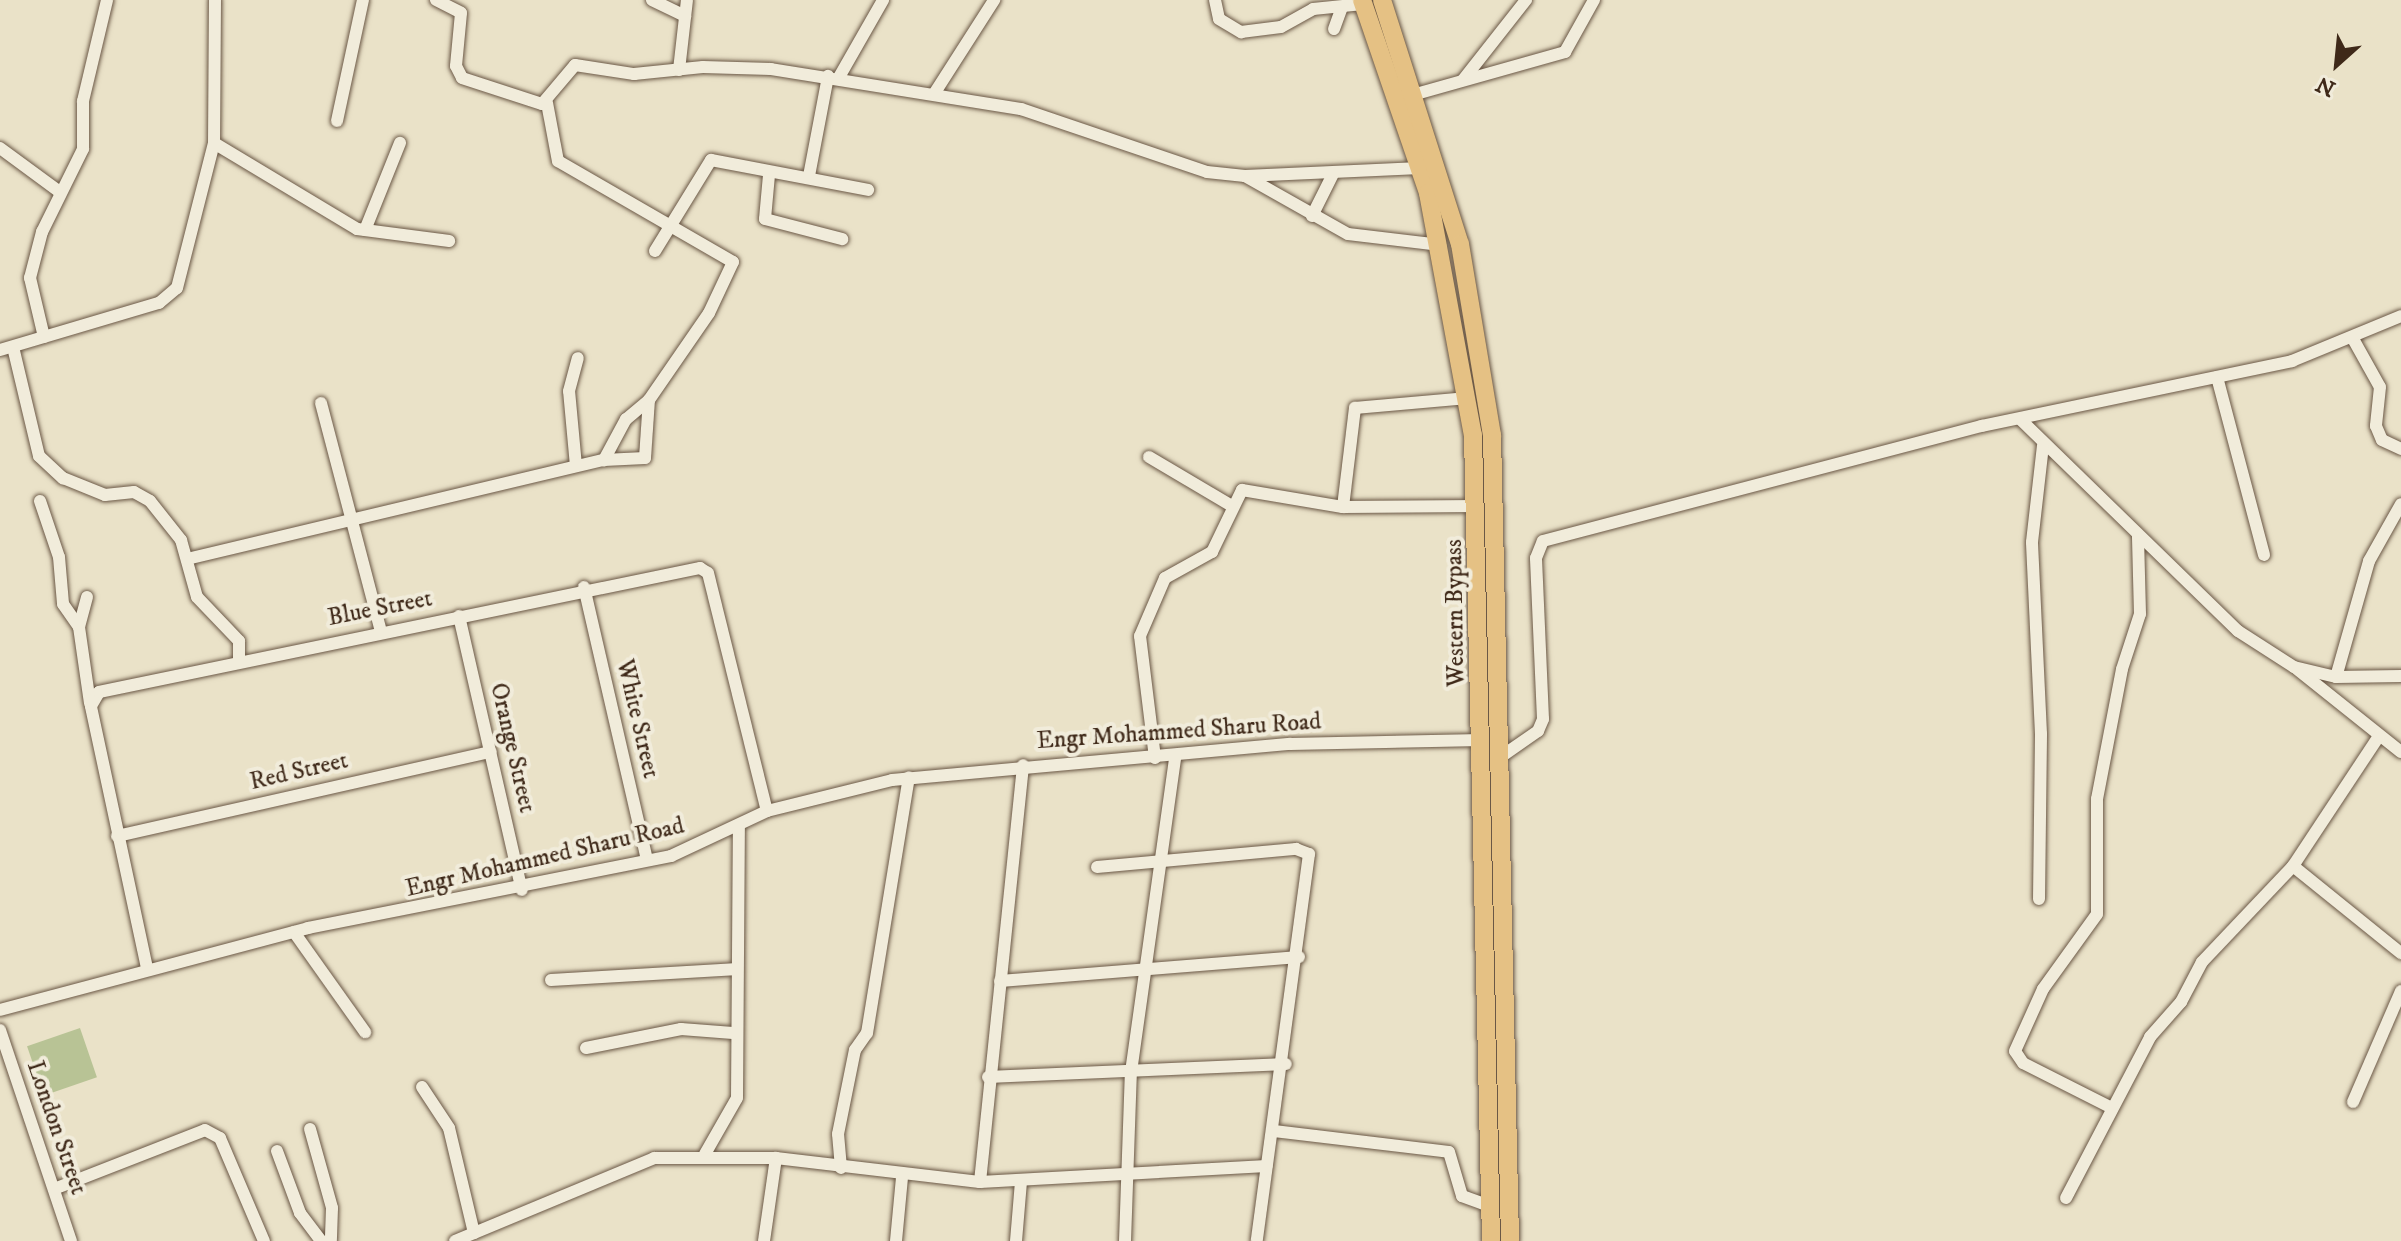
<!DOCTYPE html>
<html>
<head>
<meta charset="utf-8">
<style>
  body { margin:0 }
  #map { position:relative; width:2401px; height:1241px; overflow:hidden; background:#eae2c8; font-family:"IM FELL DW Pica",serif }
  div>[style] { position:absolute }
  .green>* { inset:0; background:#b8c395; transform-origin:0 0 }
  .roads { filter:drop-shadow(0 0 2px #6a5745) drop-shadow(0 0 2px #6a5745) }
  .minor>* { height:12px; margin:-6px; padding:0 6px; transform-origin:6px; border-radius:6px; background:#f1ecdb }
  .primary>* { height:18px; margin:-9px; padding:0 9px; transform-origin:9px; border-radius:9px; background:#e5c184 }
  span { translate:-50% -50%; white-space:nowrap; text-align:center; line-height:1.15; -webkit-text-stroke:8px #f1ecdb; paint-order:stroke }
  .street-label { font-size:24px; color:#3f2919 }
  .north { position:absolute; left:2297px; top:24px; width:80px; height:80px; -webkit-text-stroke:6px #f1ecdb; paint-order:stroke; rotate:207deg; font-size:22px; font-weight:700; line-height:32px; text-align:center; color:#3f2919 }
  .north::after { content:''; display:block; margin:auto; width:28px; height:36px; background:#3f2919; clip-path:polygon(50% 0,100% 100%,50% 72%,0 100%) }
</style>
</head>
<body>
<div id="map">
  <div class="green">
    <div style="left:80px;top:1028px;width:52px;height:56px;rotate:71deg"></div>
  </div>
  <div class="roads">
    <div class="minor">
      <div style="left:436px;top:0;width:28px;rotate:27deg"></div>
      <div style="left:461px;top:13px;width:53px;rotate:95.4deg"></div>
      <div style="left:456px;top:66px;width:13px;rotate:63deg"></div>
      <div style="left:462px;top:78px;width:84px;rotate:18deg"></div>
      <div style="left:542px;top:104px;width:51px;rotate:-49.8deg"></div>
      <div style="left:575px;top:65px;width:60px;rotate:8.7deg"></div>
      <div style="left:634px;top:74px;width:69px;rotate:-5.8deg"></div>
      <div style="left:703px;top:67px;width:68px;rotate:1.7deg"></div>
      <div style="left:771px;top:69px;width:253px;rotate:9.1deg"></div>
      <div style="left:1021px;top:109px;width:196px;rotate:18.7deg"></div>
      <div style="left:1207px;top:172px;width:38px;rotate:6deg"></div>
      <div style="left:1245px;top:176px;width:175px;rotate:-2.6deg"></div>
      <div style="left:652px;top:0;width:37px;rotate:26deg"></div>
      <div style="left:1215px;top:0;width:19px;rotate:78deg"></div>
      <div style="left:1219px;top:19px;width:26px;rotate:31deg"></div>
      <div style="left:1241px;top:32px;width:40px;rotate:-7.1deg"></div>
      <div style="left:1281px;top:27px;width:37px;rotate:-29deg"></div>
      <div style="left:1313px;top:9px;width:50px;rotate:-5.7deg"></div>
      <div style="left:1334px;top:29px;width:23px;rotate:-70deg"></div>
      <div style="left:679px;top:70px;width:70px;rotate:-83.5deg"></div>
      <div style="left:838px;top:79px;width:91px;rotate:-60.3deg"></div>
      <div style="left:1463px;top:80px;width:102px;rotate:-51.8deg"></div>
      <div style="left:934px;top:94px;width:112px;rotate:-57.4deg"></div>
      <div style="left:1416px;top:94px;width:155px;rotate:-15.7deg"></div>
      <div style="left:1565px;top:52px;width:60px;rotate:-60.9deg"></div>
      <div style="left:547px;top:103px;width:59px;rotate:79.3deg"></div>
      <div style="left:558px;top:161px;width:202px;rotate:30deg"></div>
      <div style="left:733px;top:262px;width:56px;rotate:115.2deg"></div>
      <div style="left:709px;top:313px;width:106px;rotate:124.6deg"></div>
      <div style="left:649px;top:400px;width:30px;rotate:140deg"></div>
      <div style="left:626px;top:419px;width:47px;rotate:118.2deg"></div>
      <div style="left:337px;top:121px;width:124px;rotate:-77.9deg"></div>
      <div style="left:214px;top:143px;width:167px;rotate:31deg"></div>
      <div style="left:357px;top:229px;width:93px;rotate:7.4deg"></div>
      <div style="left:0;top:148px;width:74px;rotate:36.3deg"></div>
      <div style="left:769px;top:175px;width:44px;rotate:95.2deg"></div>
      <div style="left:765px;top:219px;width:80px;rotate:14.6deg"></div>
      <div style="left:809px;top:176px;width:102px;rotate:-79.2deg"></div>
      <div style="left:1245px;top:176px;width:118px;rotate:29.4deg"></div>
      <div style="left:1348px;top:234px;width:93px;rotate:6.8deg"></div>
      <div style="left:1312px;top:216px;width:49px;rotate:-63.4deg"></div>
      <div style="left:365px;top:230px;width:94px;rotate:-68.1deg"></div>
      <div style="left:655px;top:251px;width:107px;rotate:-58.4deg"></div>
      <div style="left:711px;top:160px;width:160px;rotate:10.8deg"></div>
      <div style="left:44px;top:337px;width:61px;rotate:-103.3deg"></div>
      <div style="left:30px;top:278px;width:48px;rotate:-75.4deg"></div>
      <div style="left:42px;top:232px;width:93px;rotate:-63.7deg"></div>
      <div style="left:83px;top:149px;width:48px;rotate:-90deg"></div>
      <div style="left:83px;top:101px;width:104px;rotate:-76.6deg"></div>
      <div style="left:2352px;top:337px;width:57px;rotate:60.8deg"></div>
      <div style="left:2380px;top:387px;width:39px;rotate:96deg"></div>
      <div style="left:2376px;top:426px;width:15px;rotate:67deg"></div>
      <div style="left:2382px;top:440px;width:21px;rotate:25deg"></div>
      <div style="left:13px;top:347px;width:112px;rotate:76.6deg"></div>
      <div style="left:39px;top:456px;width:33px;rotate:43deg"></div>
      <div style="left:63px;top:478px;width:45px;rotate:22deg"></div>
      <div style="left:105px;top:495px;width:29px;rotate:-6deg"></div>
      <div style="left:134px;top:492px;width:18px;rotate:29deg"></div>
      <div style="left:150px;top:501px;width:50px;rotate:51.5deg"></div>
      <div style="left:181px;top:540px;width:59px;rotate:74.3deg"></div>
      <div style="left:197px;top:597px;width:61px;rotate:46.3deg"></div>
      <div style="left:239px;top:641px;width:21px;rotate:90deg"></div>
      <div style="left:0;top:350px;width:166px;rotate:-16.5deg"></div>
      <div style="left:159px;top:303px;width:23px;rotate:-40deg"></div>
      <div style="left:177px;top:288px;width:150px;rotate:-75.7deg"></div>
      <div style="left:214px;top:143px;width:143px;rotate:-89.6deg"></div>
      <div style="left:2217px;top:377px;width:184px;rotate:75.2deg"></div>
      <div style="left:321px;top:403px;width:236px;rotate:75.3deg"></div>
      <div style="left:2020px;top:419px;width:304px;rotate:44.2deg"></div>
      <div style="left:2238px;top:631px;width:67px;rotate:32.7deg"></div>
      <div style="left:2294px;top:667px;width:43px;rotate:13.4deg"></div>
      <div style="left:2336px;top:677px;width:65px;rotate:-0.9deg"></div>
      <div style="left:1149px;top:457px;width:96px;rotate:30.6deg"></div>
      <div style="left:576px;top:466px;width:75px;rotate:-95.3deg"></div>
      <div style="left:569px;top:391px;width:34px;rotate:-75deg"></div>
      <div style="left:40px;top:501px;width:59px;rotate:71.3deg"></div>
      <div style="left:59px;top:557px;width:47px;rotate:85.1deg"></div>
      <div style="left:63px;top:604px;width:28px;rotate:55deg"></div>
      <div style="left:79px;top:627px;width:77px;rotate:81.8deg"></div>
      <div style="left:1343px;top:507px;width:100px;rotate:-83.1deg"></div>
      <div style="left:1355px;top:408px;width:113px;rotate:-5.1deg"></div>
      <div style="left:187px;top:559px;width:429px;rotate:-13.4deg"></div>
      <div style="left:604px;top:460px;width:41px;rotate:-2.8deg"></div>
      <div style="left:645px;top:458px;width:58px;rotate:-86.1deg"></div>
      <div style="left:584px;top:587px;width:280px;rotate:77deg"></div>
      <div style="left:459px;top:616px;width:281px;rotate:77.1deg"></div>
      <div style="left:79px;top:627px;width:31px;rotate:-75deg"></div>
      <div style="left:2297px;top:669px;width:133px;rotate:38.6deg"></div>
      <div style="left:2336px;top:677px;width:121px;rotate:-74.1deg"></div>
      <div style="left:2369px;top:561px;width:65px;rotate:-60.7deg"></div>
      <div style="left:1502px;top:756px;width:44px;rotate:-34.8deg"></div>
      <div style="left:1538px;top:731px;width:13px;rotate:-67deg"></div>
      <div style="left:1543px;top:719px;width:161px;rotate:-92.5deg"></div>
      <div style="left:1536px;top:558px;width:18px;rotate:-68deg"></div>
      <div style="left:1543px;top:541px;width:454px;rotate:-14.7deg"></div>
      <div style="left:1982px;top:426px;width:317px;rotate:-11.8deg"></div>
      <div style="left:2292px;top:361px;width:118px;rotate:-22.4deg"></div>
      <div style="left:1155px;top:758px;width:123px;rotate:-97deg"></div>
      <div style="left:1140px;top:636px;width:63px;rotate:-66.7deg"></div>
      <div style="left:1165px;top:578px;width:54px;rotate:-29deg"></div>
      <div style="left:1212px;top:552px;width:69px;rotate:-64.2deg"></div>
      <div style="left:1242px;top:490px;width:102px;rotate:9.6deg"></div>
      <div style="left:1343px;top:507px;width:135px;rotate:-0.4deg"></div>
      <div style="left:117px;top:836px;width:383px;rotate:-12.7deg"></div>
      <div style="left:2293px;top:866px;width:139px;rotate:38.9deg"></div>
      <div style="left:1097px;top:867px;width:200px;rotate:-5.2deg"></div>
      <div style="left:1296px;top:849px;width:14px;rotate:21deg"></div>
      <div style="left:1309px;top:854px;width:390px;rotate:97.7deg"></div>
      <div style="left:2039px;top:899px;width:165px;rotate:-89.3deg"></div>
      <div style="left:2041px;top:734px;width:192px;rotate:-92.7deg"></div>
      <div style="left:2032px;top:542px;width:97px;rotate:-83.5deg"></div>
      <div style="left:294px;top:932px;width:123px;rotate:54.6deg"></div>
      <div style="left:147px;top:968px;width:268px;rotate:-102.1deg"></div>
      <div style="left:91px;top:706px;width:16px;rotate:-60deg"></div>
      <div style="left:99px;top:692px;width:614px;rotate:-11.66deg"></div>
      <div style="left:700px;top:568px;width:9px;rotate:32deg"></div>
      <div style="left:708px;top:573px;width:245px;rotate:76.1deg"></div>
      <div style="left:551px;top:980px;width:183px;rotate:-3.4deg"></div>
      <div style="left:1000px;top:981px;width:300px;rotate:-4.6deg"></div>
      <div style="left:0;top:1010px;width:319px;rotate:-14.9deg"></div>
      <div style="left:308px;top:928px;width:370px;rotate:-11.2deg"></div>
      <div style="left:671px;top:856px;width:106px;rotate:-25.1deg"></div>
      <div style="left:767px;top:811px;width:129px;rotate:-13.9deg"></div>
      <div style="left:892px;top:780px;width:400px;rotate:-5.2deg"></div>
      <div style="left:1290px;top:744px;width:192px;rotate:-1.2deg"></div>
      <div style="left:0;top:1030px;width:223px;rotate:71.4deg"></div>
      <div style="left:586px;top:1048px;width:97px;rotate:-11.3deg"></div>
      <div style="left:681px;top:1029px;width:52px;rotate:4.4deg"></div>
      <div style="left:988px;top:1077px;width:298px;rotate:-2.5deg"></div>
      <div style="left:422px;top:1087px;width:49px;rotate:56.6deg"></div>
      <div style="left:449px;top:1128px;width:108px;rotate:76.6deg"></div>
      <div style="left:2353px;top:1102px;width:121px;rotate:-66.6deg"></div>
      <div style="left:2110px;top:1107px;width:97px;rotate:-153.2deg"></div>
      <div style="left:2023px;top:1063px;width:14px;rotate:-124deg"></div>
      <div style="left:2015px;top:1051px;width:68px;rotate:-65.7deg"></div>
      <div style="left:2043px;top:989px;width:92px;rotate:-54.2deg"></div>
      <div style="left:2097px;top:914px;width:115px;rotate:-90deg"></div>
      <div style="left:2097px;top:799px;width:132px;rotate:-79.1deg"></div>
      <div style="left:2122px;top:669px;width:58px;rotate:-71.9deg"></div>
      <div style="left:2140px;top:614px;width:79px;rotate:-91.5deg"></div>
      <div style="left:310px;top:1129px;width:82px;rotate:74.4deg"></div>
      <div style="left:332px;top:1208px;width:33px;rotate:92deg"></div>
      <div style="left:1274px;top:1131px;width:176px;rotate:6.8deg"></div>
      <div style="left:1449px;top:1152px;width:46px;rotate:73.5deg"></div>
      <div style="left:1462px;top:1196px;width:30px;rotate:20deg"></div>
      <div style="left:277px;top:1151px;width:66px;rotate:69.6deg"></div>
      <div style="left:300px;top:1213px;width:35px;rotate:53deg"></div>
      <div style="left:705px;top:1154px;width:64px;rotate:-60.3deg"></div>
      <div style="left:737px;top:1098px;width:271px;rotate:-89.6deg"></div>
      <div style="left:841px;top:1168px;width:34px;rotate:-95deg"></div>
      <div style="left:838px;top:1134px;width:86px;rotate:-78.6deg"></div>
      <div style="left:855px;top:1050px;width:21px;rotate:-55deg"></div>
      <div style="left:867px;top:1033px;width:259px;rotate:-80.7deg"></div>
      <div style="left:980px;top:1182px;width:419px;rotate:-84.1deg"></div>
      <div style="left:54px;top:1189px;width:162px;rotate:-21.3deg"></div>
      <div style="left:205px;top:1130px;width:17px;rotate:28deg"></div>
      <div style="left:220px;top:1138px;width:112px;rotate:66.9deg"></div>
      <div style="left:2066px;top:1198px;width:182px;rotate:-62.4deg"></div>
      <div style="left:2150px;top:1037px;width:47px;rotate:-48.5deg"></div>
      <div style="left:2181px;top:1002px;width:45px;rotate:-62.3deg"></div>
      <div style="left:2202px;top:962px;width:132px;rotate:-46.5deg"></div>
      <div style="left:2293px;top:866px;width:156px;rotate:-56.5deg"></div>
      <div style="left:455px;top:1241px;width:216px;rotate:-22.6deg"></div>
      <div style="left:654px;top:1158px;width:122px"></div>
      <div style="left:776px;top:1158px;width:205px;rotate:6.7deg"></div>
      <div style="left:980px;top:1182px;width:287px;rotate:-3.2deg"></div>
      <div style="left:764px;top:1241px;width:84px;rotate:-81.8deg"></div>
      <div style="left:896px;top:1241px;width:64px;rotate:-84.6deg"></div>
      <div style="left:1016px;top:1241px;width:59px;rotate:-85.2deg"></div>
      <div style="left:1125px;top:1241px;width:169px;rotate:-88deg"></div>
      <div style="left:1131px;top:1072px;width:318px;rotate:-82deg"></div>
    </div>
    <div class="primary">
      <div style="left:1362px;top:0;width:204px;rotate:71.1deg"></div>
      <div style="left:1428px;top:193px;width:246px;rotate:79.5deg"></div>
      <div style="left:1473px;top:435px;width:806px;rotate:88.72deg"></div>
      <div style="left:1382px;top:0;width:256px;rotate:72.3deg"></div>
      <div style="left:1460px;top:244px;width:194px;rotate:80.5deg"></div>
      <div style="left:1492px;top:435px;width:806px;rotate:88.72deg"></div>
    </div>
  </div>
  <div class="street-label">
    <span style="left:380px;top:609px;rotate:-11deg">Blue Street</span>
    <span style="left:1456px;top:613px;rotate:-91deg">Western Bypass</span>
    <span style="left:637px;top:719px;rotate:77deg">White Street</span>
    <span style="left:1179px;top:732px;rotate:-4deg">Engr Mohammed Sharu Road</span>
    <span style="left:512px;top:748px;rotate:77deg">Orange Street</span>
    <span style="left:299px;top:772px;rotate:-13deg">Red Street</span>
    <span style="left:545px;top:858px;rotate:-13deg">Engr Mohammed Sharu Road</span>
    <span style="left:56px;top:1128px;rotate:71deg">London Street</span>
  </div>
  <div class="north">N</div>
</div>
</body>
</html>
